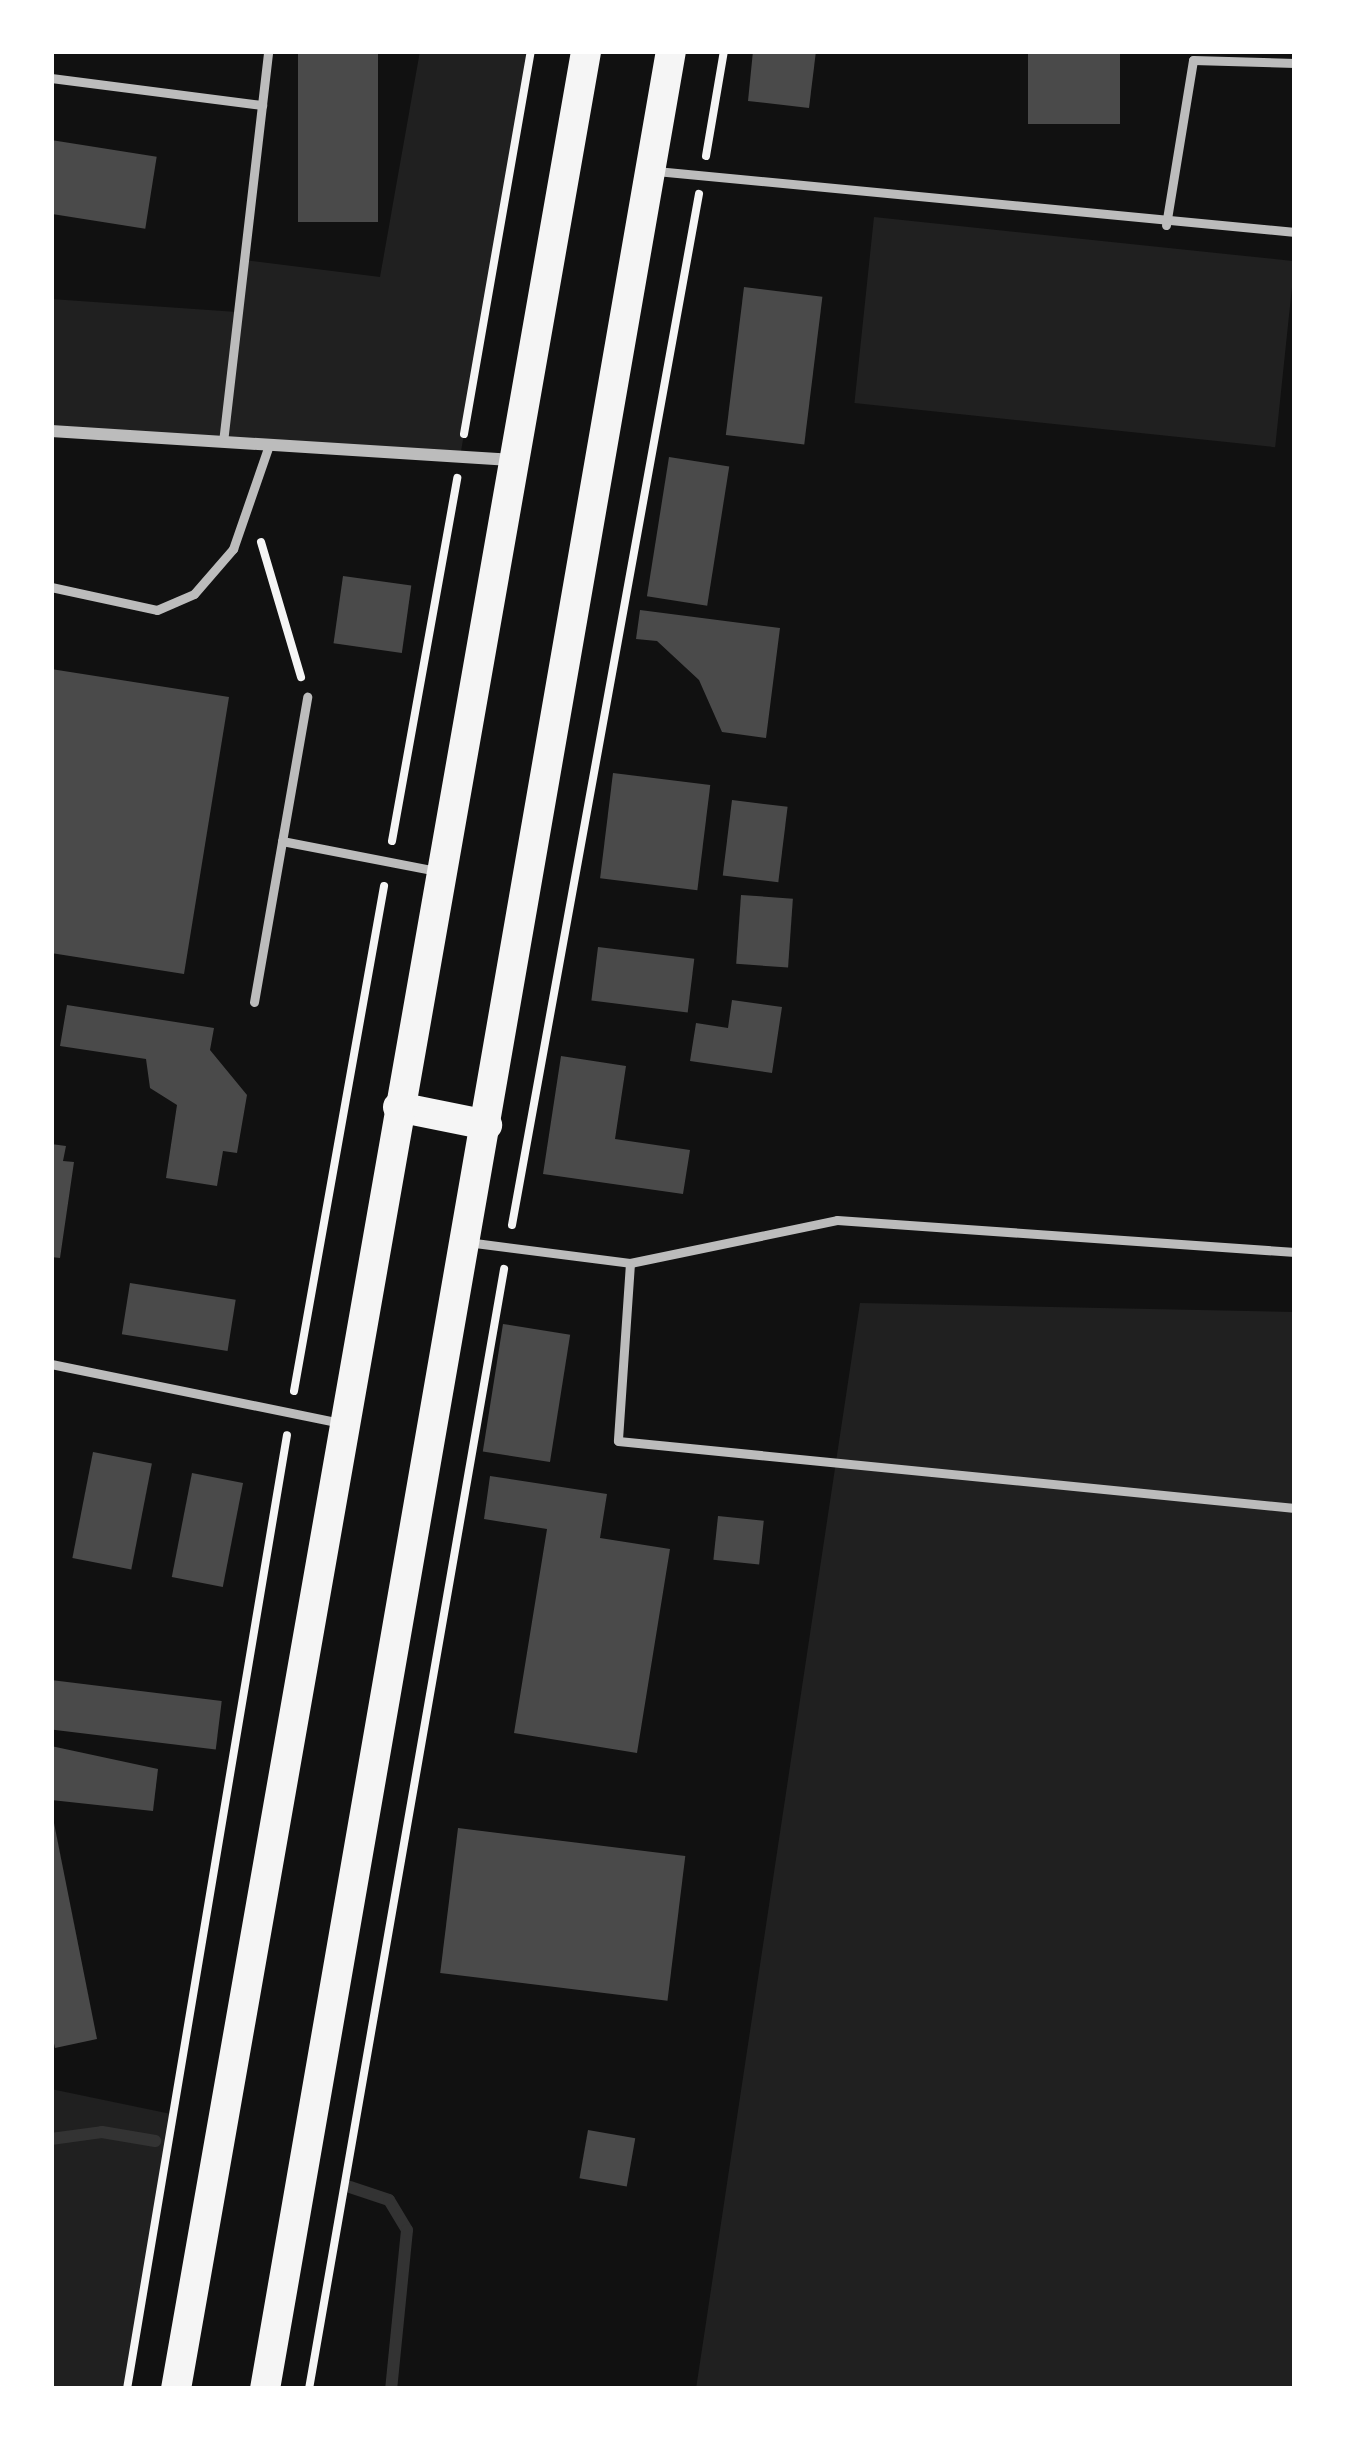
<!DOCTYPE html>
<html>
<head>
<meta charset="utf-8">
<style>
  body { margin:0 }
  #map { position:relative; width:1346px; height:2440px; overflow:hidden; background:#111; font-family:Overpass,sans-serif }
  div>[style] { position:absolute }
  .green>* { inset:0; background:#202020; transform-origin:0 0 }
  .stream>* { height:12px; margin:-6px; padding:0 6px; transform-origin:6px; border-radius:6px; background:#333 }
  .building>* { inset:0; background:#4a4a4a; transform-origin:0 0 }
  .path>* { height:8px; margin:-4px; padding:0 4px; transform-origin:4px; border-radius:4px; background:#f5f5f5 }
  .service>* { height:9px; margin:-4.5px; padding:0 4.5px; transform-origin:4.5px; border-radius:4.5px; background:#bcbcbc }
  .minor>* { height:12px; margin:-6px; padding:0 6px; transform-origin:6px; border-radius:6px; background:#bcbcbc }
  .primary>* { height:30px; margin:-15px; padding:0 15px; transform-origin:15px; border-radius:15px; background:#f5f5f5 }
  span { translate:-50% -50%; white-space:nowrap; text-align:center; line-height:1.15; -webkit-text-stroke:9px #fff; paint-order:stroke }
  .frame { position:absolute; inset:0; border:54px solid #fff; pointer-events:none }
</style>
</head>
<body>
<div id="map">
  <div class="green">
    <div style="clip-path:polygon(420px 51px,531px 51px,460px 457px,51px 431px,51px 299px,237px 312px,244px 260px,380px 277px)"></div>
    <div style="left:874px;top:217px;width:423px;height:187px;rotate:6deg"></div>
    <div style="clip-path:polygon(860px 1303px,1295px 1312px,1295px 2389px,696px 2389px)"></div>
    <div style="clip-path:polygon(51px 2089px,171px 2114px,124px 2389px,51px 2389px)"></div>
  </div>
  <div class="stream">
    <div style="left:51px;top:2139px;width:51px;rotate:-7.8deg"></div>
    <div style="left:102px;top:2132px;width:54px;rotate:9.6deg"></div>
    <div style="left:350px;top:2187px;width:41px;rotate:18.4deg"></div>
    <div style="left:389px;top:2200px;width:35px;rotate:59deg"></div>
    <div style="left:407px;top:2230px;width:160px;rotate:95.7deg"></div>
  </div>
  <div class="building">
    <div style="left:298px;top:51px;width:80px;height:171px"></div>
    <div style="clip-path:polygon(753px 51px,816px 51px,809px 108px,748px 101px)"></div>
    <div style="left:1028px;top:51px;width:92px;height:73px"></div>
    <div style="left:51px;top:140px;width:107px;height:73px;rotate:9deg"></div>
    <div style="left:744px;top:287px;width:79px;height:149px;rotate:7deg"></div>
    <div style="left:669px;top:457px;width:61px;height:141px;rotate:9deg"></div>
    <div style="left:343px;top:576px;width:69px;height:68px;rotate:8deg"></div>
    <div style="clip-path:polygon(640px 610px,780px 628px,766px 738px,722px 732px,699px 680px,657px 641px,636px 639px)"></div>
    <div style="clip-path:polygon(51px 669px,229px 697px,184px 974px,51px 953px)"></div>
    <div style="left:613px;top:773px;width:98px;height:106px;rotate:7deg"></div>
    <div style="left:732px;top:800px;width:56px;height:76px;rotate:7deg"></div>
    <div style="left:741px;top:895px;width:52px;height:69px;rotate:4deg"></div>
    <div style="left:598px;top:947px;width:97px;height:54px;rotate:7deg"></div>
    <div style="clip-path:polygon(732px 1000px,782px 1007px,772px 1073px,690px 1061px,696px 1023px,728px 1028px)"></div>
    <div style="clip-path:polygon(67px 1005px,214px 1028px,210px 1050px,247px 1095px,237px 1153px,223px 1151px,217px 1186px,166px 1178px,177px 1105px,150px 1088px,146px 1059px,60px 1046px)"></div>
    <div style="clip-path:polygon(561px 1056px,626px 1066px,615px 1139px,690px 1150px,683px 1194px,543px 1174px)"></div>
    <div style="clip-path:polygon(51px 1144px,66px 1146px,63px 1161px,74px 1162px,60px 1258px,51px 1257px)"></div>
    <div style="left:130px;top:1283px;width:107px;height:52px;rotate:9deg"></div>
    <div style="left:503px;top:1324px;width:68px;height:129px;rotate:9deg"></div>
    <div style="left:93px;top:1452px;width:60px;height:108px;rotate:11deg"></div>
    <div style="left:192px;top:1473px;width:52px;height:106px;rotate:11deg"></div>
    <div style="clip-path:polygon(490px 1476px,607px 1494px,600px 1538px,670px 1549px,637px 1753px,514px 1733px,547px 1529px,484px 1519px)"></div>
    <div style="left:718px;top:1516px;width:46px;height:44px;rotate:6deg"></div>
    <div style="left:51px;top:1680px;width:172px;height:49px;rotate:7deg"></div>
    <div style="clip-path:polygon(51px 1746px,158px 1769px,153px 1811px,51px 1800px)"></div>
    <div style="clip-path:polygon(51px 1808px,97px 2039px,55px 2048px,51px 2029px)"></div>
    <div style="left:458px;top:1828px;width:229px;height:146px;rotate:7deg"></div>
    <div style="left:588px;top:2130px;width:48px;height:49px;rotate:10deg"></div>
  </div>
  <div class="path">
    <div style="left:706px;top:156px;width:107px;rotate:-80.3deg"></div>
    <div style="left:464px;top:434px;width:389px;rotate:-80.1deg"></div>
    <div style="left:261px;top:542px;width:141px;rotate:73.5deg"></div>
    <div style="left:392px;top:841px;width:369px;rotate:-79.8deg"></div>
    <div style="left:512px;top:1225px;width:1048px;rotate:-79.72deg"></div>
    <div style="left:294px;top:1391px;width:513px;rotate:-79.89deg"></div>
    <div style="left:127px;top:2389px;width:967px;rotate:-80.48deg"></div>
    <div style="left:309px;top:2389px;width:1137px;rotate:-80.12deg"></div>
  </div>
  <div class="service">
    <div style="left:51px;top:78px;width:213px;rotate:7.3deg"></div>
    <div style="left:656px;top:171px;width:642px;rotate:5.45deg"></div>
    <div style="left:1166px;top:225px;width:167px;rotate:-80.7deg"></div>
    <div style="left:1193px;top:60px;width:102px;rotate:1.7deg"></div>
    <div style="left:223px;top:442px;width:394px;rotate:-83.4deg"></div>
    <div style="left:51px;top:587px;width:108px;rotate:12.2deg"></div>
    <div style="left:157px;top:610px;width:40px;rotate:-23.4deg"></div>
    <div style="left:194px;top:594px;width:60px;rotate:-49.1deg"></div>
    <div style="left:233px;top:549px;width:110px;rotate:-70.9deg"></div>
    <div style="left:282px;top:841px;width:157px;rotate:11deg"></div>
    <div style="left:254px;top:1002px;width:310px;rotate:-80.1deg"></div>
    <div style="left:467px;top:1242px;width:164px;rotate:7.3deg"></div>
    <div style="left:630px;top:1263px;width:211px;rotate:-11.7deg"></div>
    <div style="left:837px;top:1220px;width:459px;rotate:4deg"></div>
    <div style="left:630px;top:1263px;width:178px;rotate:93.9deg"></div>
    <div style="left:618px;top:1441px;width:680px;rotate:5.65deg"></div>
    <div style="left:51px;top:1364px;width:295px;rotate:11.5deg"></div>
  </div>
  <div class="minor">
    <div style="left:51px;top:431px;width:461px;rotate:3.6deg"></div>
  </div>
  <div class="primary">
    <div style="left:398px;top:1107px;width:91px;rotate:11.4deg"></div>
    <div style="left:176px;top:2389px;width:2374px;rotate:-80.05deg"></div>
    <div style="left:265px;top:2389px;width:2373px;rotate:-80.15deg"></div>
  </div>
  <div class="frame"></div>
</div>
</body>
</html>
